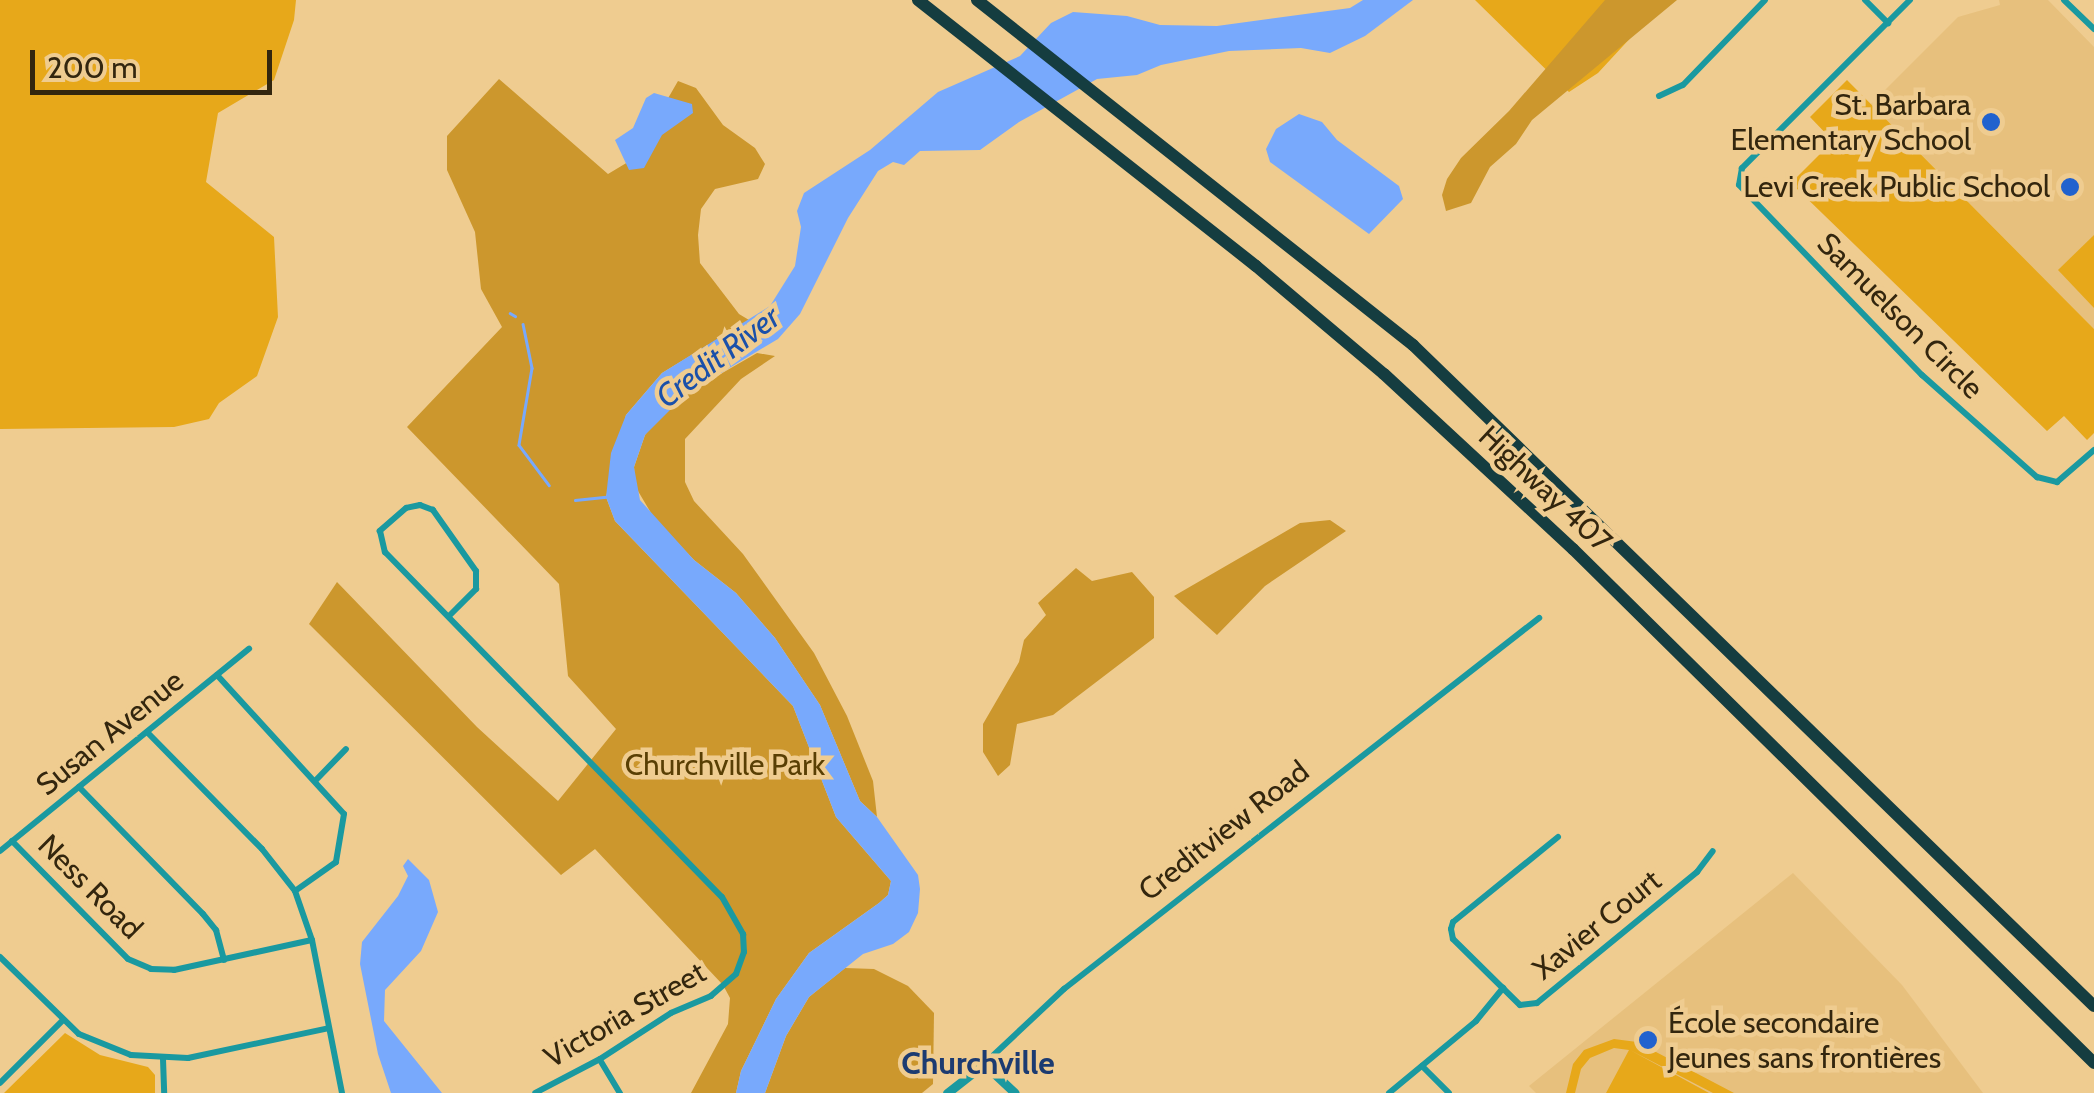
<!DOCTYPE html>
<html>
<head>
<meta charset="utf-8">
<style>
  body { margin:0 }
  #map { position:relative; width:2094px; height:1093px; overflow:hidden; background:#efcc90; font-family:Cabin,sans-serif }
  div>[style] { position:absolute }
  .built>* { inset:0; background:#e7c07d }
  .green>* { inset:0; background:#e7a81a }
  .forest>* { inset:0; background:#cc972d }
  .water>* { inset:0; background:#78a9fc }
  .stream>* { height:2.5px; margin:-1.25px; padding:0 1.25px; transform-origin:1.25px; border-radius:1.25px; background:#78a9fc }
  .minor>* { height:6px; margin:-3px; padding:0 3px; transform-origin:3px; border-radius:3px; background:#1a99a0 }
  .tertiary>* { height:9px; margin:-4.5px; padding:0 4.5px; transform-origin:4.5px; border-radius:4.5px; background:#1a99a0 }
  .motorway>* { height:12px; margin:-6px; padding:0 6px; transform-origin:6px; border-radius:6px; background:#153d40 }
  .dots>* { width:28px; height:28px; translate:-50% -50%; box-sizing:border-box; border:5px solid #efcc90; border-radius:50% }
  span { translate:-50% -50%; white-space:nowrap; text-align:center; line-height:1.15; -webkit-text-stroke:9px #efcc90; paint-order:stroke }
  .poi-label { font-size:30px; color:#33260e }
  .right { translate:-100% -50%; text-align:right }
  .left { translate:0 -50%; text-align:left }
  .street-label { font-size:30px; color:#33260e }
  .park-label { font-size:30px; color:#593f04 }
  .water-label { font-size:32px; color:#1a50aa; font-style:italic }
  .neighbourhood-label { font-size:32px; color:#1c3b71; font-weight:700 }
  .scale { position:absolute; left:30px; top:50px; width:242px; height:45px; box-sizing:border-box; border:5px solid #33260e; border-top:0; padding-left:12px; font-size:30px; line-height:35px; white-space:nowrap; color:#33260e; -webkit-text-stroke:8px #efcc90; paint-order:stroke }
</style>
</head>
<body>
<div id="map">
  <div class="built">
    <div style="clip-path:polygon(1999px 0,2048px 0,2094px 47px,2094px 329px,1871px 104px,1958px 17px,2000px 5px)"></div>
    <div style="clip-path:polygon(1793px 873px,1902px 985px,1983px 1093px,1536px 1093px,1529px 1086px)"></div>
  </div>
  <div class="green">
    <div style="clip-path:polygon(0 0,296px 0,294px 20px,274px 80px,218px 113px,206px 182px,274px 237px,278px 317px,257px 376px,219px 403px,209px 419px,174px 427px,0 429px)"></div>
    <div style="clip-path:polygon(1475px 0,1675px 0,1647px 20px,1598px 73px,1569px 92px)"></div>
    <div style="clip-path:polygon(1847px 80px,2094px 329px,2094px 433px,2087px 440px,2064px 416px,2047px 431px,1791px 183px,1833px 141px,1810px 117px)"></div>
    <div style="clip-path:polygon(2094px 235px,2094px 308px,2058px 270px)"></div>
    <div style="clip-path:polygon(65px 1033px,100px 1055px,148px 1067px,155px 1075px,155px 1093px,4px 1093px)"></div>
    <div style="clip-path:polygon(1614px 1039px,1637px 1042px,1734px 1093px,1713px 1093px,1630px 1050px,1709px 1093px,1606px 1093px,1629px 1050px,1614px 1048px,1590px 1058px,1581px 1069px,1575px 1093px,1566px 1093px,1573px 1064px,1584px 1050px)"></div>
  </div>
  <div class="forest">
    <div style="clip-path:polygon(1605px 0,1677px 0,1532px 120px,1516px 144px,1490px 167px,1471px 203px,1446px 211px,1442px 195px,1447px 179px,1461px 158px,1509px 111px)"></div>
    <div style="clip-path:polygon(499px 79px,608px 174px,633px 159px,678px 81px,696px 88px,723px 125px,755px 148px,765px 164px,758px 179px,715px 189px,701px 209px,698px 235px,700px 263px,739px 314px,749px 320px,662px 373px,626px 415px,606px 497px,615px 521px,793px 706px,836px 817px,891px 881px,888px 895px,879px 903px,809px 953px,776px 999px,741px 1071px,736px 1093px,691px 1093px,728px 1024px,730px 998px,723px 985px,595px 849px,561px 875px,309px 624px,337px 582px,477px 727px,558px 801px,616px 729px,568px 676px,559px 584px,407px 427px,502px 327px,481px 289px,475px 232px,447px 170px,447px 136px)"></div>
    <div style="clip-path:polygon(757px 353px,775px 356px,741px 379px,685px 439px,685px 482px,694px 501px,743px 554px,814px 653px,847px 716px,873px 781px,877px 817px,860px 801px,820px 705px,775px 638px,736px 593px,694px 560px,654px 518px,635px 486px,634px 467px,645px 435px,657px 418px,686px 394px)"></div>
    <div style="clip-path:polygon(1330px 520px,1346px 531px,1265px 586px,1217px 635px,1174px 596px,1300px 523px)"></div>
    <div style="clip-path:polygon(1076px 568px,1092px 581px,1132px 572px,1154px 597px,1154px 638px,1053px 715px,1017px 724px,1010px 765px,998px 776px,983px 752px,983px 724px,1019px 662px,1024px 640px,1046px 615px,1038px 603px)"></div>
    <div style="clip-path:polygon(845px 968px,874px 969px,908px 986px,934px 1013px,933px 1084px,922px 1093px,765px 1093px,786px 1036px,809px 997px)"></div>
  </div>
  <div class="water">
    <div style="clip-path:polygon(1363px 0,1413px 0,1365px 36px,1330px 53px,1301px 48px,1229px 51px,1161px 65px,1137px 75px,1097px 79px,1019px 122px,980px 150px,920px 151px,904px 165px,893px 162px,878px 171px,848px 218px,800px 314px,778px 339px,686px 394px,645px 435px,634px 467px,640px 500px,694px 560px,736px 593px,775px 638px,820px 705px,860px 801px,877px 817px,918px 875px,920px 889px,918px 913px,909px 932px,893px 944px,863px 954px,809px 997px,786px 1036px,765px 1093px,736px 1093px,741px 1071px,776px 999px,809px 953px,879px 903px,888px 895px,891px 881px,836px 817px,793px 706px,615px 521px,606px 497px,611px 453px,626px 415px,662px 373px,770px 306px,795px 266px,801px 227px,797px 211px,804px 193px,870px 150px,938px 92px,1020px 56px,1051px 23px,1073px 12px,1127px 16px,1160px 25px,1217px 26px,1350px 8px)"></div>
    <div style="clip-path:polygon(654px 93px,692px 104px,693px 113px,662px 135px,644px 168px,629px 170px,615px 140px,633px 128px,646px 98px)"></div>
    <div style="clip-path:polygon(1299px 114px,1322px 122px,1337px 140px,1399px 186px,1403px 199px,1369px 234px,1270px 162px,1266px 149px,1276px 129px)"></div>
    <div style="clip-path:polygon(408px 859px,429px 880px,438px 912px,421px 951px,385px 990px,384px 1021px,442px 1093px,391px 1093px,378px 1054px,360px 964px,362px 942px,398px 896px,408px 876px,403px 866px)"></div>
  </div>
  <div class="stream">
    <div style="left:510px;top:313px;width:6px;rotate:31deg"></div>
    <div style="left:523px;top:324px;width:45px;rotate:78.4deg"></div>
    <div style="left:532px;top:368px;width:78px;rotate:99.6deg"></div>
    <div style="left:519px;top:445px;width:50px;rotate:53.1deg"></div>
    <div style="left:575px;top:500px;width:31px;rotate:-6deg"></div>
  </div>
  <div class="minor">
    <div style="left:1865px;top:0;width:33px;rotate:45deg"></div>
    <div style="left:1910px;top:0;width:238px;rotate:135deg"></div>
    <div style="left:1742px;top:168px;width:17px;rotate:100deg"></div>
    <div style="left:1739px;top:185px;width:264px;rotate:46.1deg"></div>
    <div style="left:1922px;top:375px;width:154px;rotate:41.6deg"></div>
    <div style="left:2037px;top:477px;width:21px;rotate:14deg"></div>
    <div style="left:2057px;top:482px;width:49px;rotate:-40.9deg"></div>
    <div style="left:2064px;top:0;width:42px;rotate:44deg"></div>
    <div style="left:1659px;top:96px;width:26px;rotate:-25deg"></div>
    <div style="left:1683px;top:85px;width:118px;rotate:-46deg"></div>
    <div style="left:450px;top:615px;width:37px;rotate:-45deg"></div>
    <div style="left:476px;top:589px;width:18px;rotate:-90deg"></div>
    <div style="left:476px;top:571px;width:75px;rotate:-125.2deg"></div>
    <div style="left:433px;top:510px;width:14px;rotate:-159deg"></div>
    <div style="left:420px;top:505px;width:14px;rotate:168deg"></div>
    <div style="left:406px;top:508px;width:35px;rotate:139deg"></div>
    <div style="left:380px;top:531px;width:22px;rotate:77deg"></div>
    <div style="left:385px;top:552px;width:482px;rotate:45.7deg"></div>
    <div style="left:722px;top:897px;width:43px;rotate:60.4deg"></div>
    <div style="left:743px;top:934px;width:18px;rotate:87deg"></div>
    <div style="left:744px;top:952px;width:23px;rotate:110deg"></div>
    <div style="left:736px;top:974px;width:33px;rotate:139deg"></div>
    <div style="left:711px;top:996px;width:43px;rotate:157deg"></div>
    <div style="left:671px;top:1013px;width:85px;rotate:147.1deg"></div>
    <div style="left:600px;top:1059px;width:73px;rotate:152.4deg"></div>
    <div style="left:217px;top:675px;width:188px;rotate:47.6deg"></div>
    <div style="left:344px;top:814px;width:49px;rotate:99.5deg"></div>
    <div style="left:336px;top:862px;width:50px;rotate:144.7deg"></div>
    <div style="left:147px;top:732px;width:164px;rotate:45.5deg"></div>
    <div style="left:262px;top:849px;width:53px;rotate:51.8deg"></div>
    <div style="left:295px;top:891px;width:52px;rotate:70.9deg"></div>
    <div style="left:312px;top:940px;width:156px;rotate:78.9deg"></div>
    <div style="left:316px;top:780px;width:43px;rotate:-45.9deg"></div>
    <div style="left:79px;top:787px;width:177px;rotate:45.7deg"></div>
    <div style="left:203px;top:914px;width:21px;rotate:51deg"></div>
    <div style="left:216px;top:930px;width:31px;rotate:75deg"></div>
    <div style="left:1558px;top:837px;width:135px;rotate:141deg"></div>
    <div style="left:1453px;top:922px;width:7px;rotate:106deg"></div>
    <div style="left:1451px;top:929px;width:10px;rotate:79deg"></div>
    <div style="left:1453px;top:939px;width:94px;rotate:44.6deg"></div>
    <div style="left:1520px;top:1005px;width:17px;rotate:-7deg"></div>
    <div style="left:1537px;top:1003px;width:207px;rotate:-39.3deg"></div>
    <div style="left:1697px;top:872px;width:26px;rotate:-53deg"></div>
    <div style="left:12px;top:841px;width:165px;rotate:45.5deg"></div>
    <div style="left:128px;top:959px;width:25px;rotate:23deg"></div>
    <div style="left:151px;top:969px;width:23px;rotate:2deg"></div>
    <div style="left:174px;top:970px;width:141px;rotate:-12.3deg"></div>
    <div style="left:0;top:851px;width:321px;rotate:-39.1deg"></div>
    <div style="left:0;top:957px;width:110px;rotate:44.3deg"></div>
    <div style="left:79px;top:1034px;width:56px;rotate:22deg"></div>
    <div style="left:131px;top:1055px;width:57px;rotate:3deg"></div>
    <div style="left:188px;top:1058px;width:144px;rotate:-12deg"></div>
    <div style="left:163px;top:1059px;width:34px;rotate:88deg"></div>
    <div style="left:600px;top:1060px;width:39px;rotate:59deg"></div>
    <div style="left:984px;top:1064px;width:110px;rotate:-43.2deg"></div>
    <div style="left:1064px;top:989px;width:603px;rotate:-37.99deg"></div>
    <div style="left:1422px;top:1066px;width:38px;rotate:45deg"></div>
    <div style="left:0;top:1083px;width:89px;rotate:-45deg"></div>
    <div style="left:1389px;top:1093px;width:113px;rotate:-39.6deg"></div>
    <div style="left:1476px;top:1021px;width:43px;rotate:-50.7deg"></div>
  </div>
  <div class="tertiary">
    <div style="left:947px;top:1093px;width:47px;rotate:-38.1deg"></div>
    <div style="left:984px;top:1064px;width:42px;rotate:43.1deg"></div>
  </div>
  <div class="motorway">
    <div style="left:918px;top:0;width:430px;rotate:38.2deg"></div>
    <div style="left:1256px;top:266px;width:167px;rotate:40.2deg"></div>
    <div style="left:1384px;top:374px;width:258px;rotate:42.8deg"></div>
    <div style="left:1573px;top:549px;width:732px;rotate:44.61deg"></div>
    <div style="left:977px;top:0;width:556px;rotate:38.35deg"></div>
    <div style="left:1413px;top:345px;width:949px;rotate:44.15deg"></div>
  </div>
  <div class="dots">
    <div style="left:1991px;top:122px;background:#2162ce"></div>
    <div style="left:2070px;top:187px;background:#2162ce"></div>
    <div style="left:1648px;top:1040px;background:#2162ce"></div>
  </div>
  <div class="poi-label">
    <span class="right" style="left:1971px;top:122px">St. Barbara<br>Elementary School</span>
    <span class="right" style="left:2050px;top:187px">Levi Creek Public School</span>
    <span class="left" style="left:1668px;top:1040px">École secondaire<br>Jeunes sans frontières</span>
  </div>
  <div class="street-label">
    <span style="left:1900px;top:316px;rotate:45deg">Samuelson Circle</span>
    <span style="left:1545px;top:489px;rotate:43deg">Highway 407</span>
    <span style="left:110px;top:733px;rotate:-39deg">Susan Avenue</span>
    <span style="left:1224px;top:831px;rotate:-38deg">Creditview Road</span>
    <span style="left:90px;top:887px;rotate:45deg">Ness Road</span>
    <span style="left:1597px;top:925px;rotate:-39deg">Xavier Court</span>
    <span style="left:625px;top:1015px;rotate:-30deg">Victoria Street</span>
  </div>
  <div class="park-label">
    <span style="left:725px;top:765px">Churchville Park</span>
  </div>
  <div class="water-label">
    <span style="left:718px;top:357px;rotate:-37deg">Credit River</span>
  </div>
  <div class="neighbourhood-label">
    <span style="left:978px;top:1063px">Churchville</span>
  </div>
  <div class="scale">200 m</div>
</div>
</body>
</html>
